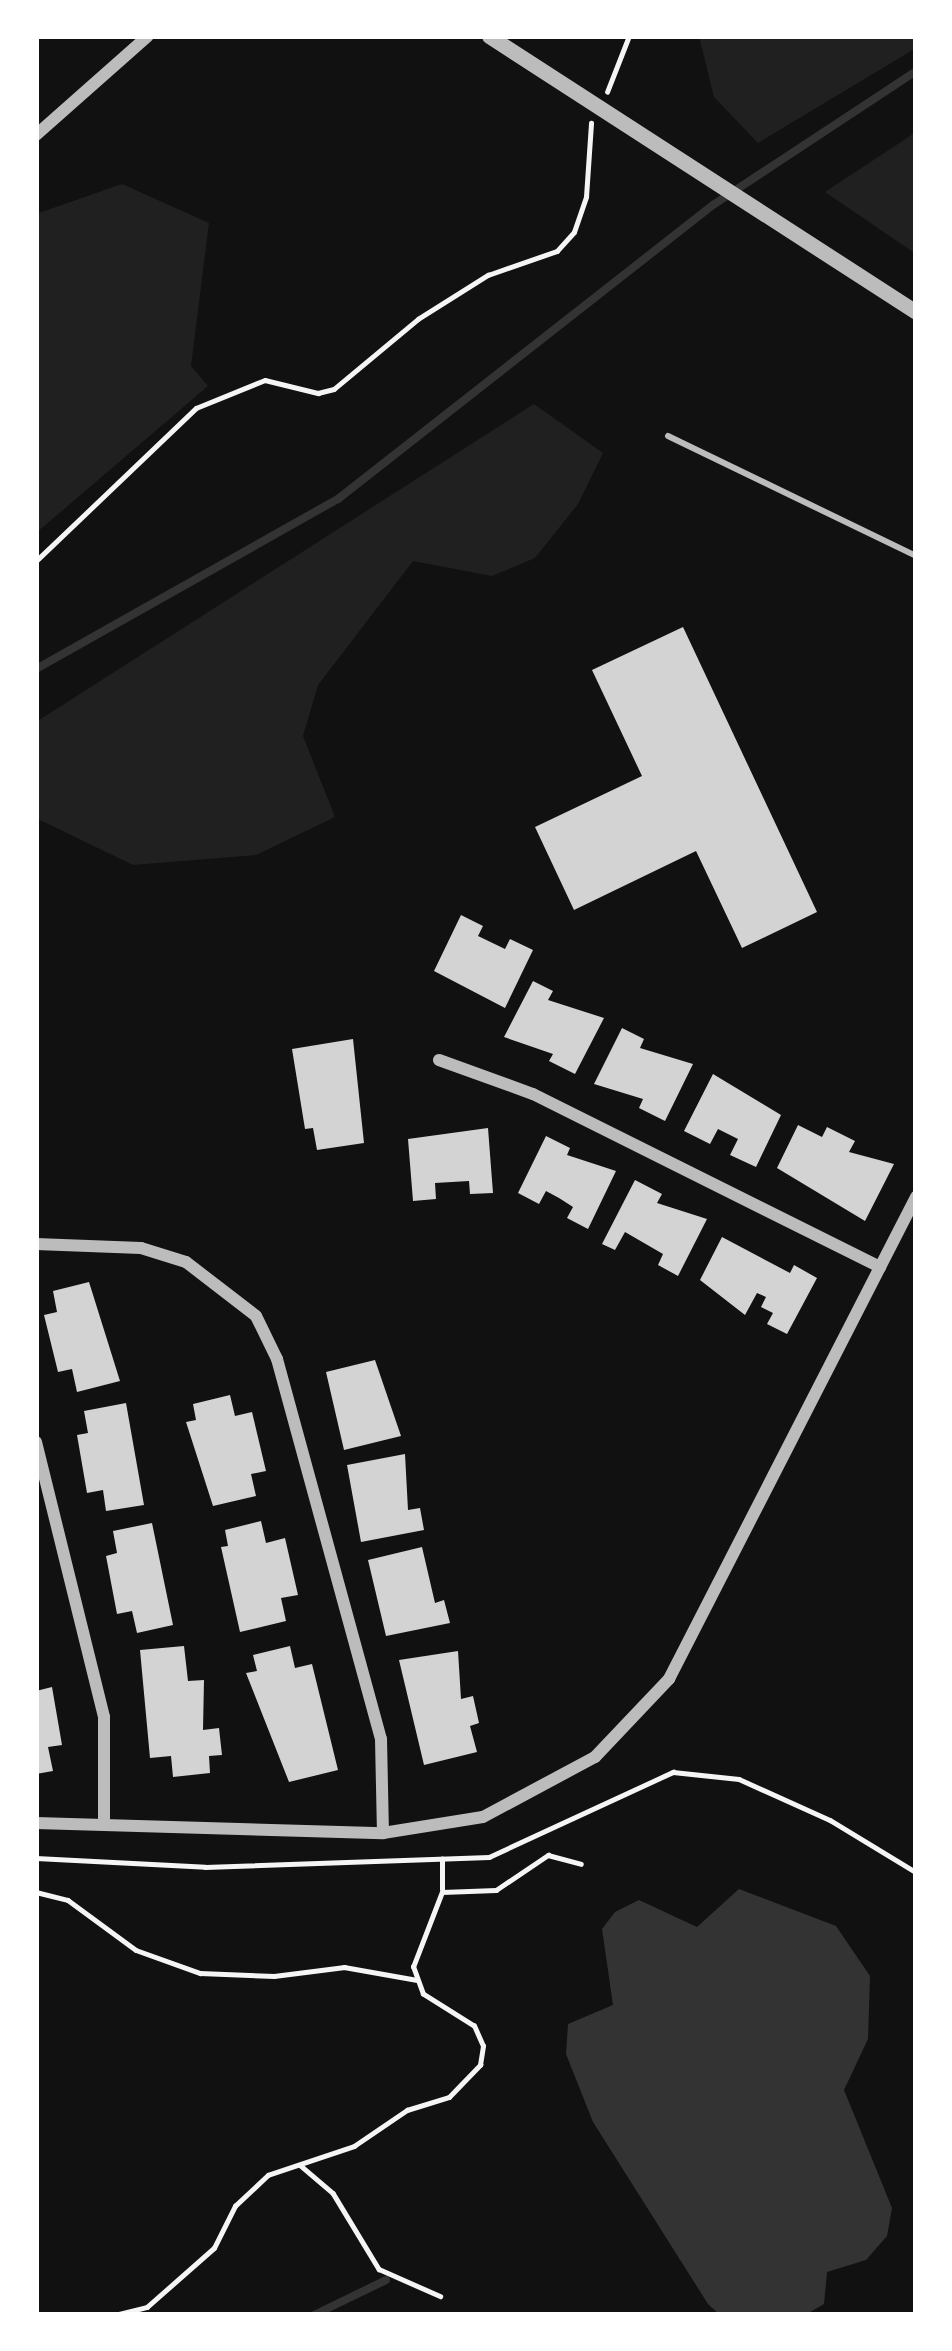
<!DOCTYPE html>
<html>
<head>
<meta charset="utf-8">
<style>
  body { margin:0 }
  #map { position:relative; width:952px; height:2351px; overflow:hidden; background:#111; font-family:"Fira Sans",sans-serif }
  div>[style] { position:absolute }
  .green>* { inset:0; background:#202020 }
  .water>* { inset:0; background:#333 }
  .stream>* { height:8px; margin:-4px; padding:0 4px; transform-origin:4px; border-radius:4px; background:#333 }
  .building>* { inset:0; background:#d3d3d3 }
  .path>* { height:4.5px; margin:-2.25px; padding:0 2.25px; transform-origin:2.25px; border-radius:2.25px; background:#f5f5f5 }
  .service>* { height:6px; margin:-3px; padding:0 3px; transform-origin:3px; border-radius:3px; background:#bcbcbc }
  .minor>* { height:12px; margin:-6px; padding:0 6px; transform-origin:6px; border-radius:6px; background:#bcbcbc }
  .tertiary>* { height:15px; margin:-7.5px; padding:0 7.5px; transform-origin:7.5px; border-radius:7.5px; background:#bcbcbc }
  span { translate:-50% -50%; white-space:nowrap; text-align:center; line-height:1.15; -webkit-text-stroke:9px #fff; paint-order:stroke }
  .frame { position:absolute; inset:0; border:39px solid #fff; pointer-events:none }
</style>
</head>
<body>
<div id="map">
  <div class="green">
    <div style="clip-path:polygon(699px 36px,916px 36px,916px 48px,758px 143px,714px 97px)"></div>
    <div style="clip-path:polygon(916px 132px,916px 254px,825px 192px)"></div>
    <div style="clip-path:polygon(122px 184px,209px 223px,191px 366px,208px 386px,36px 533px,36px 214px)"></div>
    <div style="clip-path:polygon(534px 404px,603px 453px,578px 504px,535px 558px,492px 576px,413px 561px,318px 685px,303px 736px,335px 817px,256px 855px,133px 865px,36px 818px,36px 722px)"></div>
  </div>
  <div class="water">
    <div style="clip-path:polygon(739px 1889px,836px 1926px,870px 1976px,868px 2039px,844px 2090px,892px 2208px,887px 2236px,866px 2260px,827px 2272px,824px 2304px,805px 2315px,720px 2315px,708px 2304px,593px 2122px,566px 2054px,568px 2024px,613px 2005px,602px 1929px,615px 1912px,639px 1900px,697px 1927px)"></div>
  </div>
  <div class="stream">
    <div style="left:36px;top:669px;width:347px;rotate:-29.4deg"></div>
    <div style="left:338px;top:499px;width:477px;rotate:-38.1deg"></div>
    <div style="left:713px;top:205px;width:243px;rotate:-33.4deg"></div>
    <div style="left:314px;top:2315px;width:80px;rotate:-25.9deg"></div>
  </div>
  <div class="building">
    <div style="clip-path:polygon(683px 627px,817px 912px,742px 948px,696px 851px,574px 910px,535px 827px,642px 776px,592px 670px)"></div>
    <div style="clip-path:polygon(461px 915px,483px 926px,478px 936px,505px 949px,510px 939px,533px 950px,505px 1008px,434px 971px)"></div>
    <div style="clip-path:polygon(533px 981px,553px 991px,548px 1000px,604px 1018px,575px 1074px,549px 1061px,553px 1054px,504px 1037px)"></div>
    <div style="clip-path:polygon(622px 1028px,644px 1039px,640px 1048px,693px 1064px,665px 1121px,639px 1108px,643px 1099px,594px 1084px)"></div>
    <div style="clip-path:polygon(353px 1039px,364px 1143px,317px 1150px,313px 1128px,305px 1129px,292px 1049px)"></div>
    <div style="clip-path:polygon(713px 1074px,781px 1115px,756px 1167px,730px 1155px,738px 1139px,718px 1129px,710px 1144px,684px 1131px)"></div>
    <div style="clip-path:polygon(798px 1125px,822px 1137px,827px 1127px,855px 1141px,849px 1152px,894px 1164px,865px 1221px,777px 1168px)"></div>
    <div style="clip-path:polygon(488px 1128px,493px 1193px,470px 1194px,469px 1181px,435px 1183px,436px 1199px,413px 1201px,408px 1139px)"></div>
    <div style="clip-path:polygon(546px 1136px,570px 1148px,567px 1155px,616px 1171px,588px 1229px,567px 1218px,573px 1207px,559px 1198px,546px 1191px,539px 1204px,518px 1193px)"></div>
    <div style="clip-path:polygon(635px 1180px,662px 1194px,657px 1203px,707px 1219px,678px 1276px,658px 1265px,663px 1254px,625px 1232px,615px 1250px,602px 1244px)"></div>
    <div style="clip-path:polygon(722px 1237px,790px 1273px,794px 1265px,817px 1278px,787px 1334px,767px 1324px,773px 1313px,761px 1307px,766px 1297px,757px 1293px,745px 1315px,700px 1280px)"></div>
    <div style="clip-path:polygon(89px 1282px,120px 1381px,77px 1392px,72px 1369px,58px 1372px,44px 1315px,57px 1312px,53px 1291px)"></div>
    <div style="clip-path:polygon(375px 1360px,401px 1436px,344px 1450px,326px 1372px)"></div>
    <div style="clip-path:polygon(230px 1395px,235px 1416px,252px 1412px,266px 1471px,251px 1474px,256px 1496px,213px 1506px,186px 1422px,196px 1420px,193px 1404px)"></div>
    <div style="clip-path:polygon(126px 1403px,144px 1505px,106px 1511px,103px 1490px,87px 1493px,77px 1435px,88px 1433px,84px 1411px)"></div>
    <div style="clip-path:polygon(405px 1454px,408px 1510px,420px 1508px,424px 1530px,361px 1542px,347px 1465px)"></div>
    <div style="clip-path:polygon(261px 1521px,266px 1543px,285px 1538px,298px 1595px,281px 1598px,286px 1621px,240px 1632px,221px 1547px,228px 1546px,225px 1530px)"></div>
    <div style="clip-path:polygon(152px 1523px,173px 1625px,137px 1633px,132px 1611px,117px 1614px,106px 1556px,117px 1553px,113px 1531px)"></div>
    <div style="clip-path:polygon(422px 1547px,435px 1603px,444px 1600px,450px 1623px,386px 1636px,368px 1560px)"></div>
    <div style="clip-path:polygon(184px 1646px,188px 1681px,204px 1680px,203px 1730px,219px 1728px,222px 1755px,209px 1756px,210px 1773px,173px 1777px,171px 1756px,150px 1758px,140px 1650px)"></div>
    <div style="clip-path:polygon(290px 1646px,295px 1668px,312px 1664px,338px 1770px,289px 1782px,246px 1673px,257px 1671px,253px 1655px)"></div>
    <div style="clip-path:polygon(458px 1651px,461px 1699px,473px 1696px,479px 1723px,470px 1726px,477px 1752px,424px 1765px,399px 1660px)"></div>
    <div style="clip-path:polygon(52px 1687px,62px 1745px,48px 1747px,53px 1771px,36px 1774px,36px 1691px)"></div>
  </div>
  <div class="path">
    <div style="left:607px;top:92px;width:60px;rotate:-68.6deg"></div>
    <div style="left:36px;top:561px;width:221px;rotate:-43.7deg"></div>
    <div style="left:196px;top:408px;width:74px;rotate:-22.1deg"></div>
    <div style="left:265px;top:380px;width:55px;rotate:13.8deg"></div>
    <div style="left:318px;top:393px;width:16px;rotate:-14deg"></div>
    <div style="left:334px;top:389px;width:109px;rotate:-39.8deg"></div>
    <div style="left:418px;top:319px;width:83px;rotate:-32.2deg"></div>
    <div style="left:488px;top:275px;width:73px;rotate:-19.2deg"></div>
    <div style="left:557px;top:251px;width:25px;rotate:-48deg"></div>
    <div style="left:574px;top:232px;width:37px;rotate:-71deg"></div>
    <div style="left:586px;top:197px;width:74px;rotate:-86.1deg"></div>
    <div style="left:36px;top:1858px;width:169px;rotate:3deg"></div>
    <div style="left:205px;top:1867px;width:284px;rotate:-2deg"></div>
    <div style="left:489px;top:1857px;width:203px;rotate:-24.8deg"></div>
    <div style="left:673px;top:1772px;width:66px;rotate:6.1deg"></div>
    <div style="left:739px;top:1779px;width:100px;rotate:24.3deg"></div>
    <div style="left:830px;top:1820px;width:100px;rotate:31.2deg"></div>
    <div style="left:442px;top:1889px;width:30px;rotate:-90deg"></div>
    <div style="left:36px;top:1892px;width:33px;rotate:14deg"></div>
    <div style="left:68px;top:1900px;width:84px;rotate:36.3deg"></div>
    <div style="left:136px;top:1950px;width:68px;rotate:19.8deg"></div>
    <div style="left:200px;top:1973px;width:74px;rotate:2.3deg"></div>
    <div style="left:274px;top:1976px;width:71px;rotate:-7.3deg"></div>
    <div style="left:344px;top:1967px;width:74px;rotate:10.1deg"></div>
    <div style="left:300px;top:2165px;width:43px;rotate:40.3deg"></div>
    <div style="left:333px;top:2193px;width:89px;rotate:58.8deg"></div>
    <div style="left:379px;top:2269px;width:67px;rotate:23.9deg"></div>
    <div style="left:115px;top:2315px;width:33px;rotate:-14deg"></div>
    <div style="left:147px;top:2307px;width:89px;rotate:-41.4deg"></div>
    <div style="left:214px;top:2248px;width:47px;rotate:-63.4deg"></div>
    <div style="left:235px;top:2206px;width:45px;rotate:-43.2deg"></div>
    <div style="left:268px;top:2175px;width:91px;rotate:-18.6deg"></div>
    <div style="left:354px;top:2146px;width:64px;rotate:-34.2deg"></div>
    <div style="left:407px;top:2110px;width:44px;rotate:-17.2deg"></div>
    <div style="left:449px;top:2097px;width:45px;rotate:-45.9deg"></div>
    <div style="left:480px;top:2065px;width:19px;rotate:-81deg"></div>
    <div style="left:483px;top:2046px;width:22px;rotate:-114deg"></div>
    <div style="left:474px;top:2026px;width:60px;rotate:-147.9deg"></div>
    <div style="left:423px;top:1994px;width:29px;rotate:-110deg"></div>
    <div style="left:413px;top:1967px;width:80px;rotate:-68.9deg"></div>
    <div style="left:442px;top:1892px;width:54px;rotate:-2.1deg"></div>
    <div style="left:496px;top:1890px;width:63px;rotate:-33.9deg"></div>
    <div style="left:548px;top:1855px;width:34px;rotate:15deg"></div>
  </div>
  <div class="service">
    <div style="left:668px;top:436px;width:276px;rotate:25.8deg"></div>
  </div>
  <div class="minor">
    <div style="left:36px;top:135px;width:149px;rotate:-41.5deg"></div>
    <div style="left:439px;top:1060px;width:100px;rotate:19.9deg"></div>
    <div style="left:533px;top:1094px;width:388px;rotate:26.5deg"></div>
    <div style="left:36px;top:1244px;width:105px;rotate:2.2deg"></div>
    <div style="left:141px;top:1248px;width:47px;rotate:17.3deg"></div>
    <div style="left:186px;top:1262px;width:88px;rotate:37.6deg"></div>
    <div style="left:256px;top:1316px;width:48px;rotate:64deg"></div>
    <div style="left:277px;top:1359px;width:394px;rotate:74.7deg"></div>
    <div style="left:381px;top:1739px;width:94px;rotate:88.8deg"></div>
    <div style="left:36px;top:1442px;width:283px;rotate:76.1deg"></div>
    <div style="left:104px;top:1717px;width:108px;rotate:90deg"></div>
    <div style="left:36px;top:1823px;width:347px;rotate:1.7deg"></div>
    <div style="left:383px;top:1833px;width:101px;rotate:-9.1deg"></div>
    <div style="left:483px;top:1817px;width:127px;rotate:-28.2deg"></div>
    <div style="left:595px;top:1757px;width:108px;rotate:-46.5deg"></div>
    <div style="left:669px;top:1679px;width:542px;rotate:-62.87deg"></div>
  </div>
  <div class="tertiary">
    <div style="left:489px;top:36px;width:508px;rotate:32.88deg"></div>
  </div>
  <div class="frame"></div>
</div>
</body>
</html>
